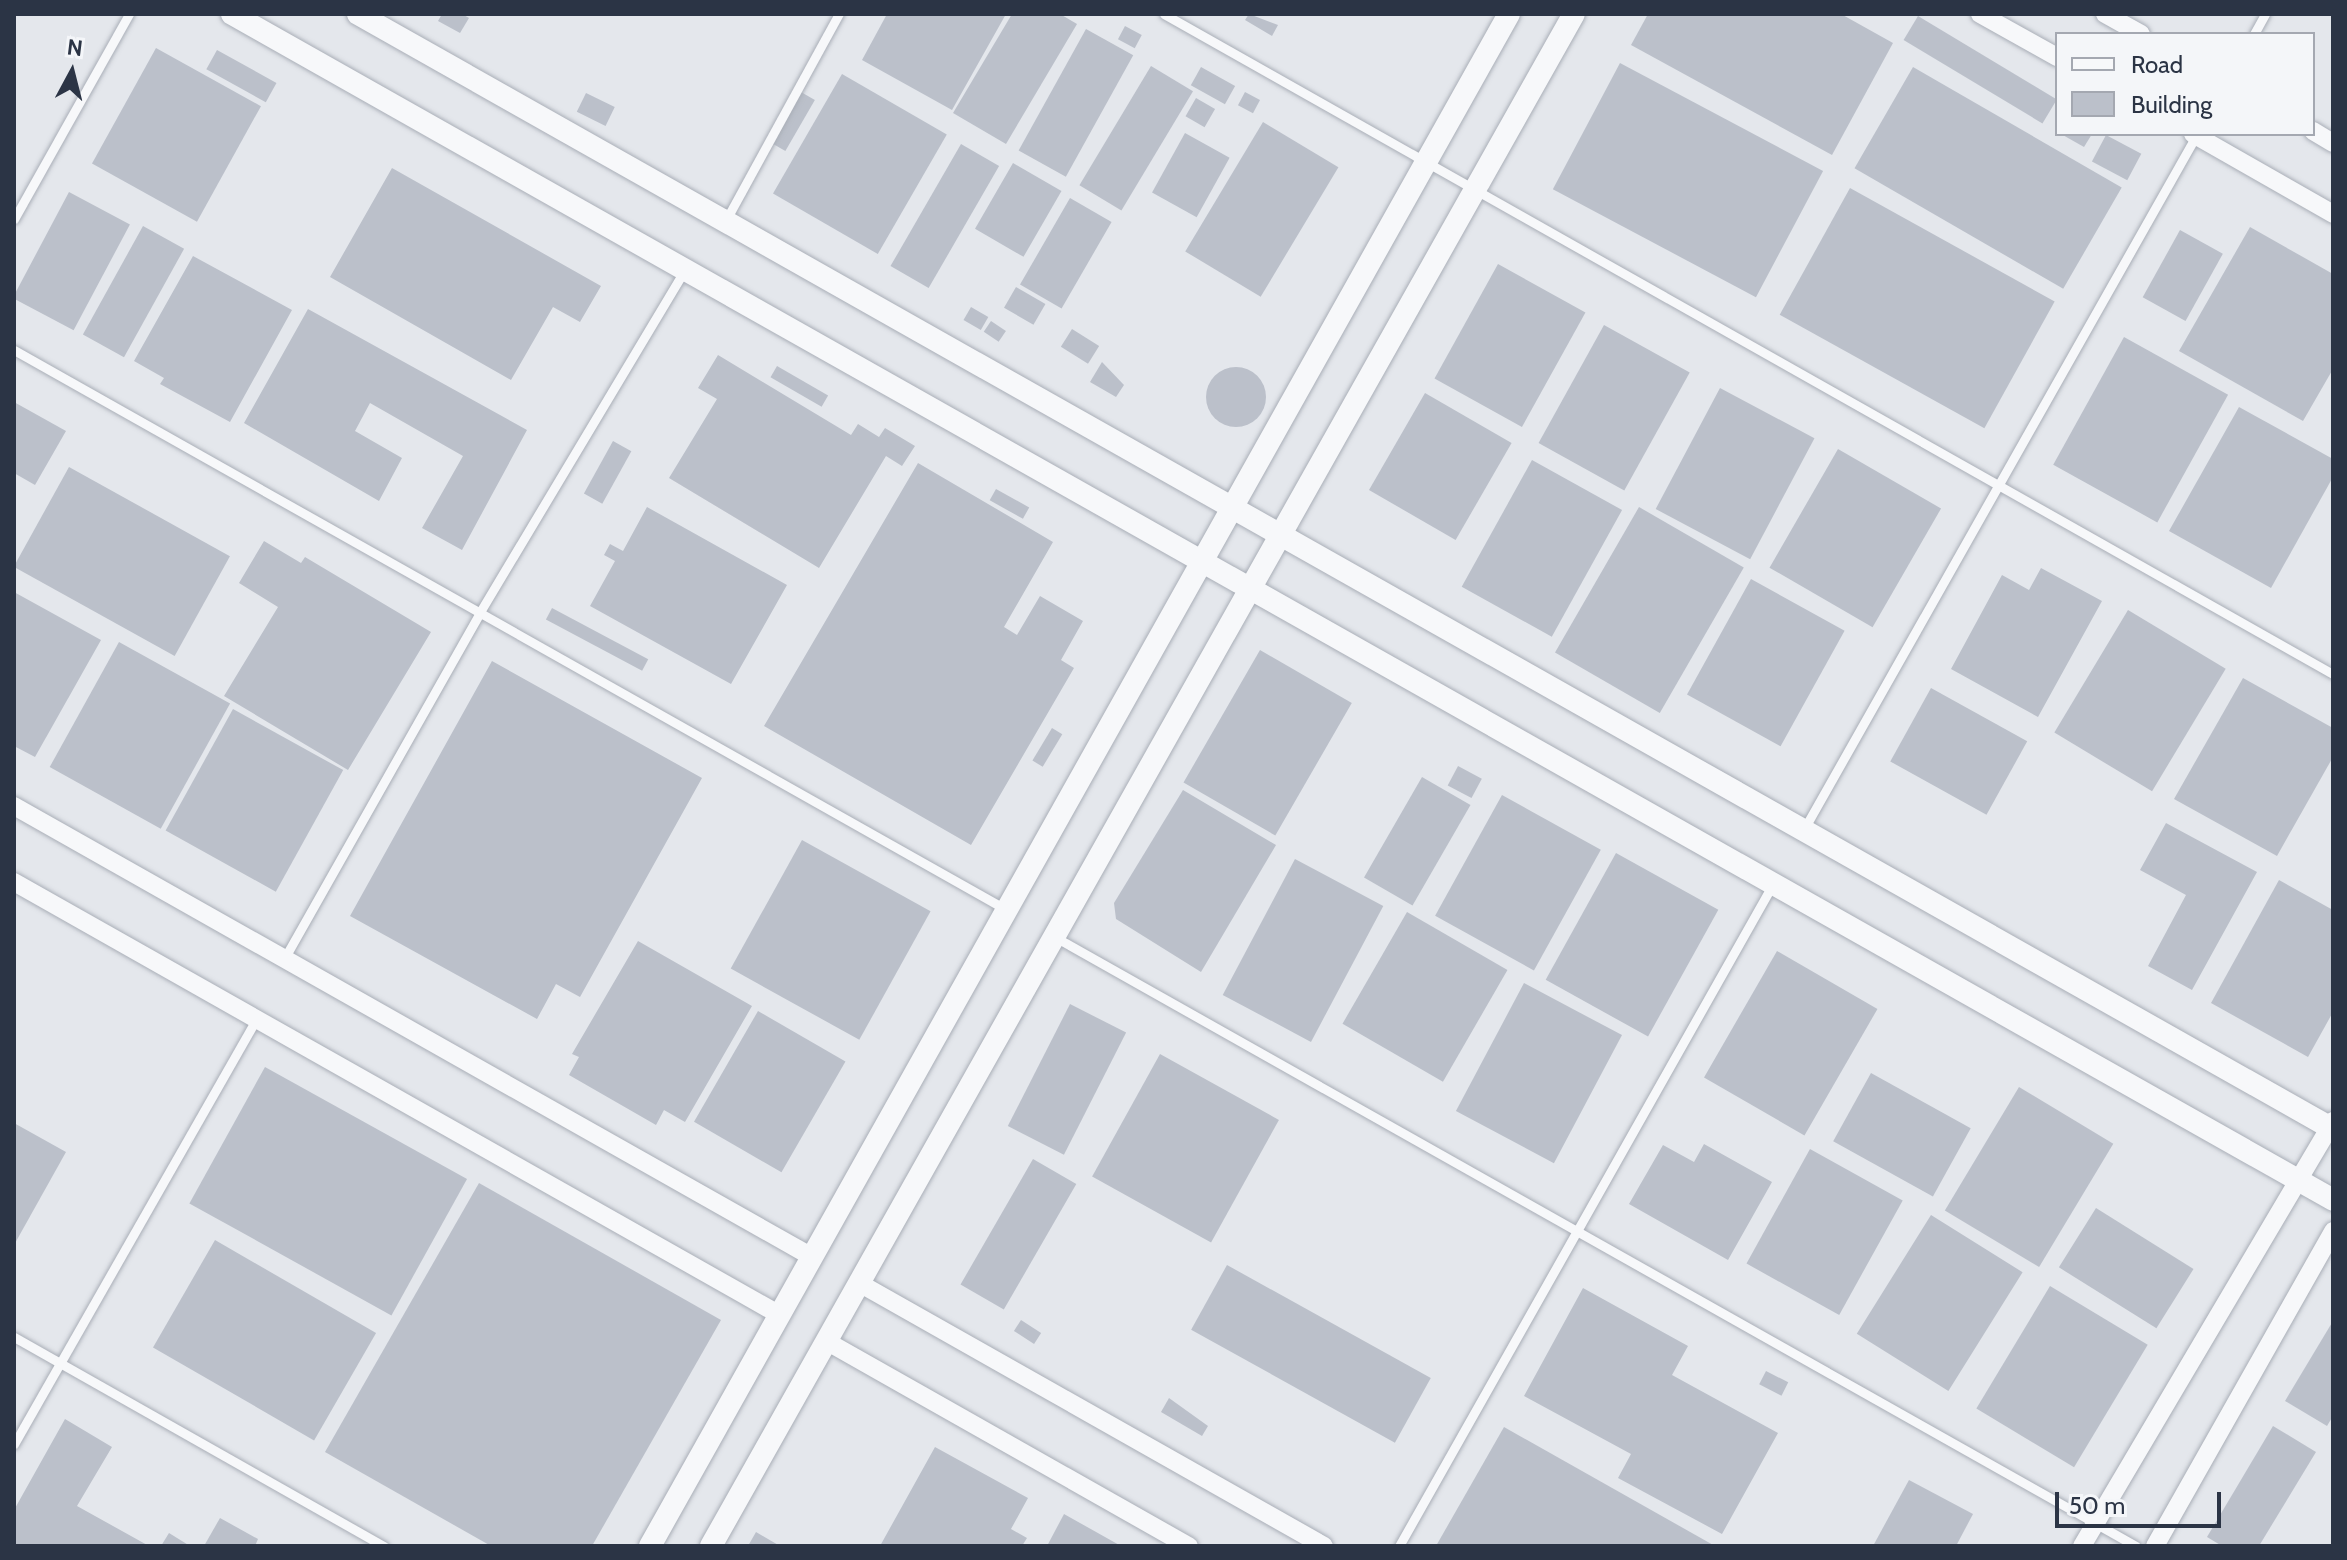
<!DOCTYPE html>
<html>
<head>
<meta charset="utf-8">
<style>
  body { margin:0 }
  #map { position:relative; width:2347px; height:1560px; overflow:hidden; background:#e4e7ec; font-family:Cabin,sans-serif }
  div>[style] { position:absolute }
  .building>* { inset:0; background:#bbc0ca; transform-origin:0 0 }
  .round { border-radius:50% }
  .roads { filter:drop-shadow(0 0 2px #a9aeb7) drop-shadow(0 0 2px #a9aeb7) }
  .service>* { height:9px; margin:-4.5px; padding:0 4.5px; transform-origin:4.5px; border-radius:4.5px; background:#f7f8fa }
  .minor>* { height:18px; margin:-9px; padding:0 9px; transform-origin:9px; border-radius:9px; background:#f7f8fa }
  .tertiary>* { height:22px; margin:-11px; padding:0 11px; transform-origin:11px; border-radius:11px; background:#f7f8fa }
  span { translate:-50% -50%; white-space:nowrap; text-align:center; line-height:1.15; -webkit-text-stroke:8px #f4f6f9; paint-order:stroke }
  .frame { position:absolute; inset:0; border:16px solid #2b3445; pointer-events:none }
  .legend { position:absolute; left:2055px; top:32px; width:260px; height:104px; box-sizing:border-box; background:#f4f6f9; border:2px solid #a4a8b1; margin:0; padding:10px 14px; list-style:none; font-size:24px; color:#2b3445 }
  .legend li { display:flex; align-items:center; gap:16px; height:40px }
  .legend b { width:40px; border:2px solid #a4a8b1 }
  .north { position:absolute; left:32px; top:32px; width:80px; height:80px; -webkit-text-stroke:6px #f4f6f9; paint-order:stroke; rotate:7deg; font-size:22px; font-weight:700; line-height:32px; text-align:center; color:#2b3445 }
  .north::after { content:''; display:block; margin:auto; width:28px; height:36px; background:#2b3445; clip-path:polygon(50% 0,100% 100%,50% 72%,0 100%) }
  .scale { position:absolute; left:2055px; top:1492px; width:166px; height:36px; box-sizing:border-box; border:4px solid #2b3445; border-top:0; padding-left:10px; font-size:24px; line-height:28px; white-space:nowrap; color:#2b3445; -webkit-text-stroke:6px #f4f6f9; paint-order:stroke }
</style>
</head>
<body>
<div id="map">
  <div class="building">
    <div style="clip-path:polygon(442px 14px,462px 14px,469px 18px,460px 33px,438px 21px)"></div>
    <div style="clip-path:polygon(887px 14px,1006px 14px,952px 110px,862px 60px)"></div>
    <div style="clip-path:polygon(1012px 14px,1060px 14px,1077px 24px,1006px 144px,953px 113px)"></div>
    <div style="clip-path:polygon(1249px 14px,1278px 25px,1272px 36px,1245px 20px)"></div>
    <div style="clip-path:polygon(1648px 14px,1841px 14px,1893px 43px,1832px 155px,1631px 45px)"></div>
    <div style="left:1918px;top:16px;width:162px;height:28px;rotate:31deg"></div>
    <div style="left:1125px;top:26px;width:19px;height:15px;rotate:28deg"></div>
    <div style="left:1086px;top:29px;width:54px;height:139px;rotate:29deg"></div>
    <div style="left:156px;top:48px;width:120px;height:132px;rotate:29deg"></div>
    <div style="left:217px;top:50px;width:68px;height:22px;rotate:29deg"></div>
    <div style="left:1620px;top:63px;width:230px;height:143px;rotate:28deg"></div>
    <div style="left:1151px;top:66px;width:49px;height:139px;rotate:31deg"></div>
    <div style="left:1201px;top:67px;width:39px;height:21px;rotate:29deg"></div>
    <div style="left:1913px;top:67px;width:241px;height:117px;rotate:30deg"></div>
    <div style="left:842px;top:74px;width:121px;height:138px;rotate:30deg"></div>
    <div style="left:801px;top:92px;width:16px;height:59px;rotate:30deg"></div>
    <div style="left:1245px;top:92px;width:17px;height:15px;rotate:28deg"></div>
    <div style="left:586px;top:93px;width:32px;height:21px;rotate:26deg"></div>
    <div style="left:1196px;top:98px;width:22px;height:21px;rotate:30deg"></div>
    <div style="left:1263px;top:122px;width:88px;height:151px;rotate:31deg"></div>
    <div style="left:1185px;top:133px;width:51px;height:68px;rotate:29deg"></div>
    <div style="clip-path:polygon(2061px 134px,2092px 134px,2084px 147px)"></div>
    <div style="left:2106px;top:135px;width:40px;height:30px;rotate:28deg"></div>
    <div style="left:961px;top:144px;width:44px;height:141px;rotate:30deg"></div>
    <div style="left:1013px;top:163px;width:56px;height:76px;rotate:30deg"></div>
    <div style="clip-path:polygon(392px 168px,601px 286px,580px 322px,553px 307px,511px 380px,330px 277px)"></div>
    <div style="left:1850px;top:188px;width:234px;height:145px;rotate:29deg"></div>
    <div style="left:69px;top:192px;width:69px;height:120px;rotate:28deg"></div>
    <div style="left:1070px;top:198px;width:48px;height:100px;rotate:30deg"></div>
    <div style="left:143px;top:226px;width:47px;height:124px;rotate:29deg"></div>
    <div style="clip-path:polygon(2250px 227px,2333px 274px,2333px 369px,2303px 421px,2179px 351px)"></div>
    <div style="left:2180px;top:230px;width:49px;height:77px;rotate:29deg"></div>
    <div style="clip-path:polygon(193px 256px,292px 310px,230px 422px,160px 384px,164px 378px,134px 361px)"></div>
    <div style="left:1498px;top:264px;width:100px;height:131px;rotate:29deg"></div>
    <div style="left:1016px;top:287px;width:34px;height:24px;rotate:30deg"></div>
    <div style="left:971px;top:307px;width:20px;height:15px;rotate:30deg"></div>
    <div style="clip-path:polygon(308px 309px,527px 430px,462px 550px,422px 528px,463px 456px,370px 403px,355px 431px,402px 458px,379px 501px,244px 423px)"></div>
    <div style="left:991px;top:321px;width:18px;height:13px;rotate:34deg"></div>
    <div style="left:1604px;top:325px;width:98px;height:135px;rotate:29deg"></div>
    <div style="left:1072px;top:329px;width:32px;height:21px;rotate:32deg"></div>
    <div style="left:2124px;top:337px;width:119px;height:146px;rotate:29deg"></div>
    <div style="clip-path:polygon(718px 355px,851px 435px,858px 424px,879px 437px,885px 428px,915px 446px,902px 466px,886px 456px,819px 568px,669px 478px,717px 399px,698px 388px)"></div>
    <div style="clip-path:polygon(1102px 362px,1124px 385px,1116px 397px,1090px 382px)"></div>
    <div style="left:777px;top:366px;width:59px;height:13px;rotate:30deg"></div>
    <div class="round" style="left:1206px;top:367px;width:60px;height:60px"></div>
    <div style="left:1720px;top:388px;width:107px;height:137px;rotate:28deg"></div>
    <div style="left:1425px;top:393px;width:100px;height:112px;rotate:30deg"></div>
    <div style="clip-path:polygon(14px 402px,66px 431px,35px 485px,14px 473px)"></div>
    <div style="clip-path:polygon(2239px 407px,2333px 459px,2333px 477px,2271px 588px,2169px 531px)"></div>
    <div style="left:613px;top:441px;width:21px;height:60px;rotate:29deg"></div>
    <div style="left:1838px;top:449px;width:119px;height:137px;rotate:30deg"></div>
    <div style="left:1532px;top:460px;width:103px;height:145px;rotate:29deg"></div>
    <div style="clip-path:polygon(918px 463px,1053px 542px,1004px 627px,1017px 635px,1040px 596px,1083px 621px,1061px 660px,1074px 668px,971px 845px,764px 726px)"></div>
    <div style="left:69px;top:467px;width:184px;height:114px;rotate:29deg"></div>
    <div style="left:996px;top:489px;width:38px;height:13px;rotate:29deg"></div>
    <div style="clip-path:polygon(647px 507px,787px 585px,731px 684px,590px 606px,615px 561px,604px 555px,610px 544px,623px 551px)"></div>
    <div style="left:1639px;top:507px;width:121px;height:168px;rotate:30deg"></div>
    <div style="clip-path:polygon(264px 541px,301px 563px,305px 557px,431px 632px,348px 770px,224px 696px,278px 607px,239px 583px)"></div>
    <div style="clip-path:polygon(2041px 568px,2102px 601px,2038px 717px,1951px 669px,2002px 575px,2029px 590px)"></div>
    <div style="left:1751px;top:579px;width:107px;height:132px;rotate:29deg"></div>
    <div style="clip-path:polygon(14px 592px,101px 640px,35px 757px,14px 746px)"></div>
    <div style="left:552px;top:608px;width:109px;height:13px;rotate:28deg"></div>
    <div style="left:2128px;top:610px;width:114px;height:143px;rotate:31deg"></div>
    <div style="left:119px;top:642px;width:127px;height:143px;rotate:29deg"></div>
    <div style="left:1260px;top:650px;width:106px;height:153px;rotate:30deg"></div>
    <div style="clip-path:polygon(492px 661px,702px 778px,580px 997px,556px 984px,537px 1019px,350px 916px)"></div>
    <div style="clip-path:polygon(2243px 678px,2333px 728px,2333px 757px,2277px 856px,2174px 799px)"></div>
    <div style="left:1931px;top:688px;width:110px;height:84px;rotate:29deg"></div>
    <div style="left:233px;top:709px;width:126px;height:139px;rotate:29deg"></div>
    <div style="left:1052px;top:728px;width:12px;height:38px;rotate:31deg"></div>
    <div style="left:1458px;top:766px;width:27px;height:22px;rotate:28deg"></div>
    <div style="left:1422px;top:777px;width:56px;height:116px;rotate:30deg"></div>
    <div style="clip-path:polygon(1183px 790px,1276px 845px,1201px 972px,1116px 919px,1114px 903px)"></div>
    <div style="left:1502px;top:795px;width:113px;height:138px;rotate:29deg"></div>
    <div style="clip-path:polygon(2166px 823px,2257px 872px,2192px 990px,2148px 966px,2186px 895px,2140px 870px)"></div>
    <div style="left:802px;top:840px;width:147px;height:147px;rotate:29deg"></div>
    <div style="left:1616px;top:853px;width:117px;height:145px;rotate:29deg"></div>
    <div style="left:1295px;top:859px;width:100px;height:154px;rotate:28deg"></div>
    <div style="clip-path:polygon(2279px 880px,2333px 910px,2333px 1012px,2308px 1057px,2211px 1003px)"></div>
    <div style="left:1407px;top:912px;width:116px;height:129px;rotate:30deg"></div>
    <div style="clip-path:polygon(638px 941px,752px 1006px,685px 1122px,664px 1110px,656px 1125px,569px 1075px,579px 1057px,572px 1054px)"></div>
    <div style="left:1777px;top:951px;width:116px;height:146px;rotate:30deg"></div>
    <div style="left:1524px;top:983px;width:111px;height:145px;rotate:28deg"></div>
    <div style="left:1070px;top:1004px;width:63px;height:137px;rotate:27deg"></div>
    <div style="left:758px;top:1011px;width:101px;height:128px;rotate:30deg"></div>
    <div style="left:1160px;top:1054px;width:136px;height:140px;rotate:29deg"></div>
    <div style="left:265px;top:1067px;width:231px;height:156px;rotate:29deg"></div>
    <div style="left:1871px;top:1073px;width:114px;height:78px;rotate:29deg"></div>
    <div style="left:2019px;top:1087px;width:110px;height:144px;rotate:31deg"></div>
    <div style="clip-path:polygon(14px 1123px,66px 1152px,14px 1245px)"></div>
    <div style="clip-path:polygon(1704px 1144px,1772px 1182px,1728px 1260px,1629px 1204px,1663px 1145px,1694px 1162px)"></div>
    <div style="left:1810px;top:1149px;width:106px;height:131px;rotate:29deg"></div>
    <div style="left:1033px;top:1159px;width:50px;height:145px;rotate:30deg"></div>
    <div style="clip-path:polygon(479px 1183px,721px 1320px,592px 1546px,491px 1546px,325px 1452px)"></div>
    <div style="left:2096px;top:1208px;width:115px;height:70px;rotate:32deg"></div>
    <div style="left:1931px;top:1215px;width:108px;height:140px;rotate:32deg"></div>
    <div style="left:215px;top:1240px;width:186px;height:124px;rotate:30deg"></div>
    <div style="left:1227px;top:1265px;width:233px;height:74px;rotate:29deg"></div>
    <div style="left:2050px;top:1286px;width:114px;height:143px;rotate:31deg"></div>
    <div style="clip-path:polygon(1583px 1288px,1688px 1346px,1672px 1375px,1778px 1433px,1722px 1534px,1618px 1478px,1631px 1454px,1524px 1396px)"></div>
    <div style="left:1021px;top:1320px;width:24px;height:13px;rotate:33deg"></div>
    <div style="clip-path:polygon(2333px 1321px,2333px 1416px,2327px 1426px,2285px 1401px)"></div>
    <div style="left:1766px;top:1371px;width:25px;height:15px;rotate:27deg"></div>
    <div style="clip-path:polygon(1169px 1398px,1208px 1426px,1202px 1436px,1161px 1412px)"></div>
    <div style="clip-path:polygon(65px 1419px,112px 1447px,77px 1506px,149px 1546px,14px 1546px,14px 1510px)"></div>
    <div style="clip-path:polygon(2273px 1426px,2316px 1452px,2259px 1546px,2222px 1546px,2207px 1537px)"></div>
    <div style="clip-path:polygon(1504px 1427px,1715px 1546px,1436px 1546px)"></div>
    <div style="clip-path:polygon(935px 1447px,1028px 1498px,1011px 1529px,1027px 1538px,1022px 1546px,880px 1546px)"></div>
    <div style="clip-path:polygon(1909px 1480px,1973px 1514px,1956px 1546px,1873px 1546px)"></div>
    <div style="clip-path:polygon(1064px 1514px,1121px 1546px,1047px 1546px)"></div>
    <div style="clip-path:polygon(220px 1518px,258px 1539px,255px 1546px,204px 1546px)"></div>
    <div style="clip-path:polygon(756px 1532px,780px 1546px,748px 1546px)"></div>
    <div style="clip-path:polygon(169px 1533px,190px 1546px,161px 1546px)"></div>
  </div>
  <div class="roads">
    <div class="service">
      <div style="left:1164px;top:14px;width:1342px;rotate:29.45deg"></div>
      <div style="left:2254px;top:34px;width:23px;rotate:-61deg"></div>
      <div style="left:14px;top:219px;width:235px;rotate:-60.7deg"></div>
      <div style="left:726px;top:220px;width:235px;rotate:-61.3deg"></div>
      <div style="left:14px;top:350px;width:1140px;rotate:29.42deg"></div>
      <div style="left:1804px;top:829px;width:798px;rotate:-60.51deg"></div>
      <div style="left:1055px;top:937px;width:1241px;rotate:29.4deg"></div>
      <div style="left:284px;top:959px;width:399px;rotate:-60.5deg"></div>
      <div style="left:480px;top:612px;width:399px;rotate:-59.1deg"></div>
      <div style="left:14px;top:1337px;width:425px;rotate:29.5deg"></div>
      <div style="left:14px;top:1444px;width:489px;rotate:-60.3deg"></div>
      <div style="left:1399px;top:1546px;width:760px;rotate:-60.54deg"></div>
    </div>
    <div class="minor">
      <div style="left:1980px;top:14px;width:88px;rotate:29.2deg"></div>
      <div style="left:2105px;top:14px;width:41px;rotate:29.1deg"></div>
      <div style="left:2313px;top:131px;width:23px;rotate:31deg"></div>
      <div style="left:2193px;top:134px;width:161px;rotate:29.7deg"></div>
      <div style="left:14px;top:806px;width:917px;rotate:29.47deg"></div>
      <div style="left:14px;top:882px;width:880px;rotate:29.48deg"></div>
      <div style="left:859px;top:1283px;width:534px;rotate:29.49deg"></div>
      <div style="left:826px;top:1341px;width:417px;rotate:29.5deg"></div>
      <div style="left:2082px;top:1546px;width:494px;rotate:-59.4deg"></div>
      <div style="left:2155px;top:1546px;width:362px;rotate:-60.5deg"></div>
    </div>
    <div class="tertiary">
      <div style="left:232px;top:14px;width:2413px;rotate:29.44deg"></div>
      <div style="left:358px;top:14px;width:2268px;rotate:29.45deg"></div>
      <div style="left:650px;top:1546px;width:1756px;rotate:-60.72deg"></div>
      <div style="left:711px;top:1546px;width:1758px;rotate:-60.61deg"></div>
    </div>
  </div>
  <div class="frame"></div>
  <ul class="legend">
  <li><b style="height:10px;background:#f7f8fa"></b>Road</li>
  <li><b style="height:22px;background:#bbc0ca"></b>Building</li>
  </ul>
  <div class="north">N</div>
  <div class="scale">50 m</div>
</div>
</body>
</html>
